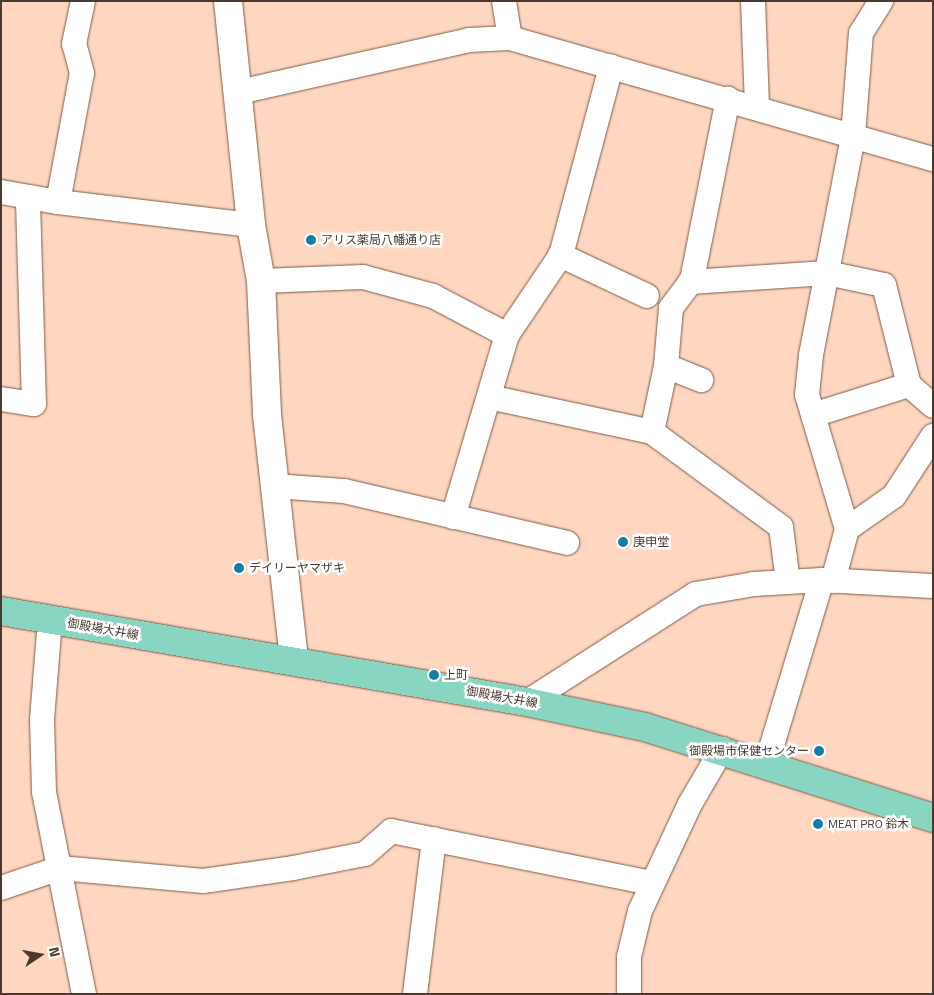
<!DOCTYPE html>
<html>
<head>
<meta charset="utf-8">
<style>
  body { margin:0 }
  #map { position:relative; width:934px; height:995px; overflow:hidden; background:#ffd6bf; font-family:"Titillium Web","Noto Sans JP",sans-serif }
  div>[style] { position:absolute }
  .roads { filter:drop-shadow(0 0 1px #7e5b47) drop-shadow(0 0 1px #7e5b47) }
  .minor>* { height:24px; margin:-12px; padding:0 12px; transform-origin:12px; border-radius:12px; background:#fff }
  .tertiary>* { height:28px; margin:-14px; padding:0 14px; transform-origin:14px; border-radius:14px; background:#fff }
  .primary>* { height:28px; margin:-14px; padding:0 14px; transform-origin:14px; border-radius:14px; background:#88d6c1 }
  .dots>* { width:14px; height:14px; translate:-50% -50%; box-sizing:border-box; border:2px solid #fff; border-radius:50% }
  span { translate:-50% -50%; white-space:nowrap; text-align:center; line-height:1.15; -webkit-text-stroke:5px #fff; paint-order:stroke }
  .poi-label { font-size:12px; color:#493930 }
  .left { translate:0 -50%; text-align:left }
  .right { translate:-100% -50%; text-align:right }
  .street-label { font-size:12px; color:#493930 }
  .frame { position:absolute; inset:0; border:2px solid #493930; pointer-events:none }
  .north { position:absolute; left:15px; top:930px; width:50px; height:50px; -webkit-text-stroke:4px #fff; paint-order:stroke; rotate:78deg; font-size:14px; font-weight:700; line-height:20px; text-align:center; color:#493930 }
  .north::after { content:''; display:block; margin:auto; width:18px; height:22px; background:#493930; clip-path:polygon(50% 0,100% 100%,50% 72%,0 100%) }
</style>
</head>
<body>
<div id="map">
  <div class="roads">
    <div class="minor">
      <div style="left:504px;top:1px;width:37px;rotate:81deg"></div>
      <div style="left:753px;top:1px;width:106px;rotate:87.8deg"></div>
      <div style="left:239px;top:92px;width:236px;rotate:-12.7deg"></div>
      <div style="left:469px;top:40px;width:41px;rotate:-2.8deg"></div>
      <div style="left:510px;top:38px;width:440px;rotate:16deg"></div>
      <div style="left:1px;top:192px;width:58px;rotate:10deg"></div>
      <div style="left:58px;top:202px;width:194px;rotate:6.8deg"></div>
      <div style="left:58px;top:202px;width:131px;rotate:-79.5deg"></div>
      <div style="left:82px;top:73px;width:30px;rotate:-105deg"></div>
      <div style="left:74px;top:44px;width:44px;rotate:-78.2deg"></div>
      <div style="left:560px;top:255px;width:96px;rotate:25.2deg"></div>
      <div style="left:261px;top:281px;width:102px;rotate:-2.2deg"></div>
      <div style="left:363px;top:277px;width:73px;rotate:15.2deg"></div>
      <div style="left:433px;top:296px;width:84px;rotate:27.8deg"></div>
      <div style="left:690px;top:282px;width:137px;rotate:-3.8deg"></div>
      <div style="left:827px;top:273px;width:58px;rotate:11.9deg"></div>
      <div style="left:884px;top:285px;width:103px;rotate:76deg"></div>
      <div style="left:909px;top:385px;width:32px;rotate:41deg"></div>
      <div style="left:666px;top:366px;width:58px;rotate:-85.1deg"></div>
      <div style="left:671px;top:308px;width:35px;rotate:-53deg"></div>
      <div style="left:692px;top:280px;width:185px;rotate:-78.8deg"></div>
      <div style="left:489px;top:397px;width:167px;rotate:12.1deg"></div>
      <div style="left:652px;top:432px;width:160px;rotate:36.4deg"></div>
      <div style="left:781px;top:527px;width:55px;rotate:82.7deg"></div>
      <div style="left:1px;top:399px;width:33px;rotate:9deg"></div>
      <div style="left:34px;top:404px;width:207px;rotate:-91.7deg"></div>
      <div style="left:813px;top:415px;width:101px;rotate:-17.4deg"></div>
      <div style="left:652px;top:432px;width:67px;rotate:-78deg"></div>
      <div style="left:666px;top:366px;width:38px;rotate:22deg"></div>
      <div style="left:274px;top:486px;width:70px;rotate:4.1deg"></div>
      <div style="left:344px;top:491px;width:229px;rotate:13.1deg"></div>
      <div style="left:453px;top:517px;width:190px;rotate:-73.5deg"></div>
      <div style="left:507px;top:335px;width:97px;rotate:-56deg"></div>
      <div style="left:561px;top:255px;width:195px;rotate:-75.1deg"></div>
      <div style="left:847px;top:529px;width:57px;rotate:-35.1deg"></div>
      <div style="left:894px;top:496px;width:72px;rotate:-57deg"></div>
      <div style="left:833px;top:581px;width:54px;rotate:-74.9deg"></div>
      <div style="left:847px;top:529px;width:140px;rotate:-106.6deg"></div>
      <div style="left:807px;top:395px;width:40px;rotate:-84.3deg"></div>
      <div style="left:811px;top:355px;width:223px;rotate:-79.1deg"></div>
      <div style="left:853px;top:136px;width:103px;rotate:-85.6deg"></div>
      <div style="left:861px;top:33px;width:38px;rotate:-58deg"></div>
      <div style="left:50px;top:620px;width:100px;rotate:94.6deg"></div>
      <div style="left:42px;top:720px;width:72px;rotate:88.4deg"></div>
      <div style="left:44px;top:792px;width:206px;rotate:78.8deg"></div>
      <div style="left:527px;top:702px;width:201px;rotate:-32.6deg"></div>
      <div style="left:696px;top:594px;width:59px;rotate:-9.8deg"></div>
      <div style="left:754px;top:584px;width:68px;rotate:-3.4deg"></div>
      <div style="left:822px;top:580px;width:111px;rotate:3.1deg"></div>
      <div style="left:766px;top:765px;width:193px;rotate:-73.2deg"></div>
      <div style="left:1px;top:888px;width:62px;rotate:-18.7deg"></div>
      <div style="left:60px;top:868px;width:144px;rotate:5.2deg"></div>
      <div style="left:203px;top:881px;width:91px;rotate:-8.2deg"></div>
      <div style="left:293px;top:868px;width:73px;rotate:-11deg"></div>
      <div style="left:365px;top:854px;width:35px;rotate:-41deg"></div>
      <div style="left:391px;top:831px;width:266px;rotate:11.3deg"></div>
      <div style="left:415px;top:994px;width:156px;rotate:-83deg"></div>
      <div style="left:629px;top:994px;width:37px;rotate:-90deg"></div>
      <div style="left:629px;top:957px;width:47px;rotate:-76.6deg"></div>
      <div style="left:640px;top:911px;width:118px;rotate:-65deg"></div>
      <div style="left:690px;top:804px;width:64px;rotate:-59.8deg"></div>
    </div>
    <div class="tertiary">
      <div style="left:228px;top:1px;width:225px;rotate:84.1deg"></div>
      <div style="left:251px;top:225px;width:57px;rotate:79.9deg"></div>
      <div style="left:261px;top:281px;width:134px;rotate:87.4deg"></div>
      <div style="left:267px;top:415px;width:247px;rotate:83.7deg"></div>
    </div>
    <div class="primary">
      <div style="left:1px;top:611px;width:534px;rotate:9.82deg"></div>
      <div style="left:527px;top:702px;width:121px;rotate:12deg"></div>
      <div style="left:645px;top:727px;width:302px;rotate:17.5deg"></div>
    </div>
  </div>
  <div class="dots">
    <div style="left:311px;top:240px;background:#127ea7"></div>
    <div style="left:623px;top:542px;background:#127ea7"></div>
    <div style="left:239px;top:568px;background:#127ea7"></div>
    <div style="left:434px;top:675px;background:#127ea7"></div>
    <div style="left:819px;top:751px;background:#127ea7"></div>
    <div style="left:818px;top:824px;background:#127ea7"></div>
  </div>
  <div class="poi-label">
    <span class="left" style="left:321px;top:240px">アリス薬局八幡通り店</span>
    <span class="left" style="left:633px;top:542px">庚申堂</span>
    <span class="left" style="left:249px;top:568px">デイリーヤマザキ</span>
    <span class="left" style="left:444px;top:675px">上町</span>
    <span class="right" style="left:809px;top:751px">御殿場市保健センター</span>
    <span class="left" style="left:828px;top:824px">MEAT PRO 鈴木</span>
  </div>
  <div class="street-label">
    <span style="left:103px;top:629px;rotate:10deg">御殿場大井線</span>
    <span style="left:502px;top:697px;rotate:10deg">御殿場大井線</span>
  </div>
  <div class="frame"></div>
  <div class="north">N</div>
</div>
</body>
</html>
